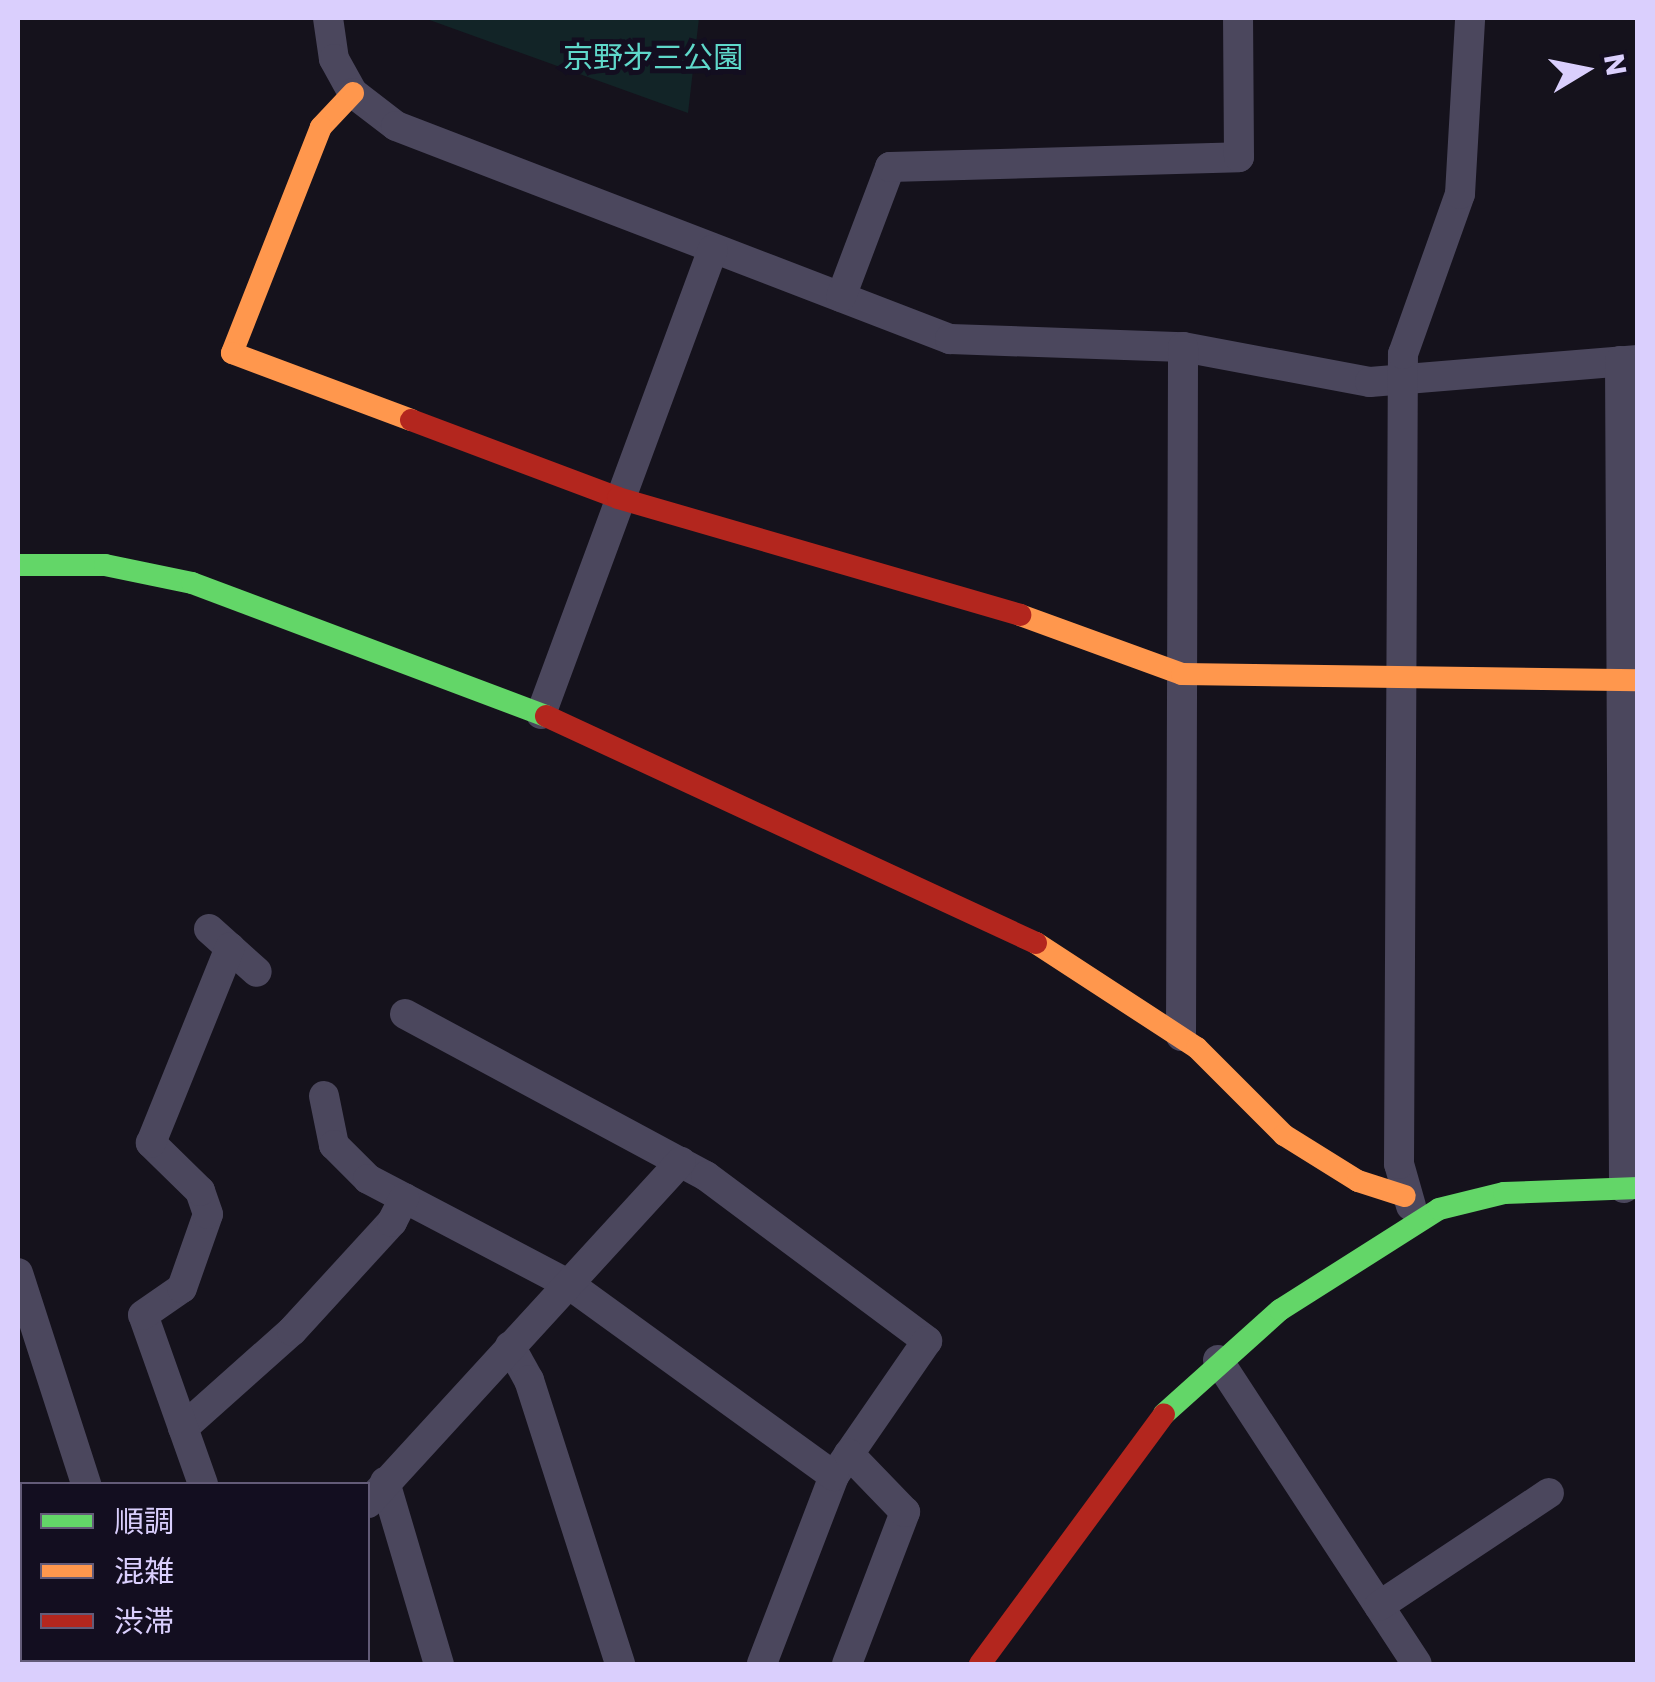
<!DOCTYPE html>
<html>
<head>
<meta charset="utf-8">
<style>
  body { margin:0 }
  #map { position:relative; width:1655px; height:1682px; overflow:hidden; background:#15121c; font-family:Poppins,"Noto Sans JP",sans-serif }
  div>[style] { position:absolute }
  .green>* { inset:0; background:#122427 }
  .street>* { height:30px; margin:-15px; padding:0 15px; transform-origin:15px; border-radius:15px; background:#4b475d }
  .fast>* { height:22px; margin:-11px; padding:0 11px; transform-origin:11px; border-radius:11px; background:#63d668 }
  .slow>* { height:22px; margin:-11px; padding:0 11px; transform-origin:11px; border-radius:11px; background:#ff974d }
  .jam>* { height:22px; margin:-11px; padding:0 11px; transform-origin:11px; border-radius:11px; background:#b3261e }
  span { translate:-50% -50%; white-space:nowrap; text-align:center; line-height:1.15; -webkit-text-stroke:10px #130e20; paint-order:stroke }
  .park-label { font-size:30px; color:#5fd8ca }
  .frame { position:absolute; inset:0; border:20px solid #dacffd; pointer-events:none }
  .legend { position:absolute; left:20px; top:1482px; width:350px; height:180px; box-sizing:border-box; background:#130e20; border:2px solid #635b78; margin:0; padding:12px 18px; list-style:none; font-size:30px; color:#dacffd }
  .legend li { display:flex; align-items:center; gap:20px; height:50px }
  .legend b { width:50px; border:2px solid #635b78 }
  .north { position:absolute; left:1535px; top:20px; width:100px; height:100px; -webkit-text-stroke:8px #130e20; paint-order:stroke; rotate:80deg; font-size:28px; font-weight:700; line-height:40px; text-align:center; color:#dacffd }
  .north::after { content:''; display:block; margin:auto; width:35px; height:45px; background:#dacffd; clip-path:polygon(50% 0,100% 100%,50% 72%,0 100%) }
</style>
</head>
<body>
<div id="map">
  <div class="green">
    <div style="clip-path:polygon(424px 18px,699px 18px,688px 113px)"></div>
  </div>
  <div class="street">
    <div style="left:328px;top:18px;width:41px;rotate:81.7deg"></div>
    <div style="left:334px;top:59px;width:39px;rotate:61deg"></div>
    <div style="left:353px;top:93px;width:54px;rotate:37.5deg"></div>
    <div style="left:396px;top:126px;width:594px;rotate:21.03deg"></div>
    <div style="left:950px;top:339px;width:233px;rotate:2deg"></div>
    <div style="left:1183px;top:347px;width:190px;rotate:10.6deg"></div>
    <div style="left:1370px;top:382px;width:269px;rotate:-4.7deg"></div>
    <div style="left:841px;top:297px;width:139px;rotate:-69.3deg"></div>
    <div style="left:890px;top:167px;width:349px;rotate:-1.6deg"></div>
    <div style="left:1239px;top:157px;width:139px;rotate:-90.4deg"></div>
    <div style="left:1620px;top:361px;width:827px;rotate:89.72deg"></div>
    <div style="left:541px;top:714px;width:495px;rotate:-69.7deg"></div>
    <div style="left:209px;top:929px;width:64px;rotate:41.9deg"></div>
    <div style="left:405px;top:1014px;width:342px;rotate:28.3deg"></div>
    <div style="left:706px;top:1176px;width:276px;rotate:36.7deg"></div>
    <div style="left:927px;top:1341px;width:164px;rotate:124.6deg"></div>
    <div style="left:834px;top:1476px;width:201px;rotate:111deg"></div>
    <div style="left:1181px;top:1036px;width:689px;rotate:-89.83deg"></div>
    <div style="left:324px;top:1096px;width:50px;rotate:78.5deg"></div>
    <div style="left:334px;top:1145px;width:48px;rotate:45deg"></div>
    <div style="left:368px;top:1179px;width:228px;rotate:27.7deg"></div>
    <div style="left:570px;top:1285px;width:326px;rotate:35.9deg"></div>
    <div style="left:1411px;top:1206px;width:44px;rotate:-105.9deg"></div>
    <div style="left:1399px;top:1164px;width:810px;rotate:-89.72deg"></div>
    <div style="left:1403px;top:354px;width:170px;rotate:-70.4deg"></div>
    <div style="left:1460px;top:194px;width:176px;rotate:-86.7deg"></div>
    <div style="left:18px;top:1273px;width:222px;rotate:72.1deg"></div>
    <div style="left:510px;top:1346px;width:39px;rotate:61deg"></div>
    <div style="left:529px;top:1380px;width:298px;rotate:72.2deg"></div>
    <div style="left:1218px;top:1360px;width:363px;rotate:56.8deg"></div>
    <div style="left:183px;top:1428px;width:146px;rotate:-41.7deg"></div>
    <div style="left:292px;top:1331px;width:148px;rotate:-47.5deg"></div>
    <div style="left:392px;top:1222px;width:27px;rotate:-63deg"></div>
    <div style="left:385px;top:1482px;width:190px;rotate:73.5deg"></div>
    <div style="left:203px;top:1484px;width:179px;rotate:-109.5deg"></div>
    <div style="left:143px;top:1315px;width:47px;rotate:-34.7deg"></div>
    <div style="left:182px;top:1288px;width:78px;rotate:-70.6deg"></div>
    <div style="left:208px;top:1214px;width:24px;rotate:-109deg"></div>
    <div style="left:200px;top:1191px;width:69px;rotate:-135.6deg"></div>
    <div style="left:151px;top:1143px;width:211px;rotate:-68deg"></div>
    <div style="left:368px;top:1503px;width:463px;rotate:-47.5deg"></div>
    <div style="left:18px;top:1532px;width:4px;rotate:-14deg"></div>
    <div style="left:1379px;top:1606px;width:204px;rotate:-33.6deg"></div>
    <div style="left:143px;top:1660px;width:4px;rotate:63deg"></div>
    <div style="left:265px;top:1660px;width:4px;rotate:63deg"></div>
    <div style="left:229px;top:1664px;width:6px;rotate:-45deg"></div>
    <div style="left:847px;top:1664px;width:163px;rotate:-69.1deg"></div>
    <div style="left:905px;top:1512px;width:81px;rotate:-134deg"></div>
  </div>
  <div class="fast">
    <div style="left:18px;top:565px;width:87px"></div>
    <div style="left:105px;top:565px;width:89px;rotate:11.7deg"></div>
    <div style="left:192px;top:583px;width:378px;rotate:20.6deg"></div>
    <div style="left:1164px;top:1414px;width:156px;rotate:-41.9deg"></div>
    <div style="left:1280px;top:1310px;width:188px;rotate:-32.4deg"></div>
    <div style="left:1439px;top:1209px;width:67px;rotate:-13.8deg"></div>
    <div style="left:1504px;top:1193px;width:134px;rotate:-2.1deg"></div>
  </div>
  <div class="slow">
    <div style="left:353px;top:93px;width:47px;rotate:133.3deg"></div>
    <div style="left:321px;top:127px;width:243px;rotate:111.5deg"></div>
    <div style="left:232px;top:353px;width:191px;rotate:20.5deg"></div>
    <div style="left:1020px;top:615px;width:172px;rotate:20deg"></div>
    <div style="left:1182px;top:674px;width:456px;rotate:0.8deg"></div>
    <div style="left:1036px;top:943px;width:192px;rotate:33.1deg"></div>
    <div style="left:1197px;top:1048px;width:123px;rotate:45deg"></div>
    <div style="left:1284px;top:1135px;width:87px;rotate:31.9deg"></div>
    <div style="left:1358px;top:1181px;width:49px;rotate:17.7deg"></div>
  </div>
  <div class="jam">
    <div style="left:411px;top:420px;width:221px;rotate:20.6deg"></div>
    <div style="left:618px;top:498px;width:419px;rotate:16.2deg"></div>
    <div style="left:546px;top:716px;width:540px;rotate:24.86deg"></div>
    <div style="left:980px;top:1664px;width:310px;rotate:-53.6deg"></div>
  </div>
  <div class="park-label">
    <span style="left:653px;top:58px">京野㐧三公園</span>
  </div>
  <div class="frame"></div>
  <ul class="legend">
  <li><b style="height:12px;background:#63d668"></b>順調</li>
  <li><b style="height:12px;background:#ff974d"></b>混雑</li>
  <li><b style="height:12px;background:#b3261e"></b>渋滞</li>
  </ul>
  <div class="north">N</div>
</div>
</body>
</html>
